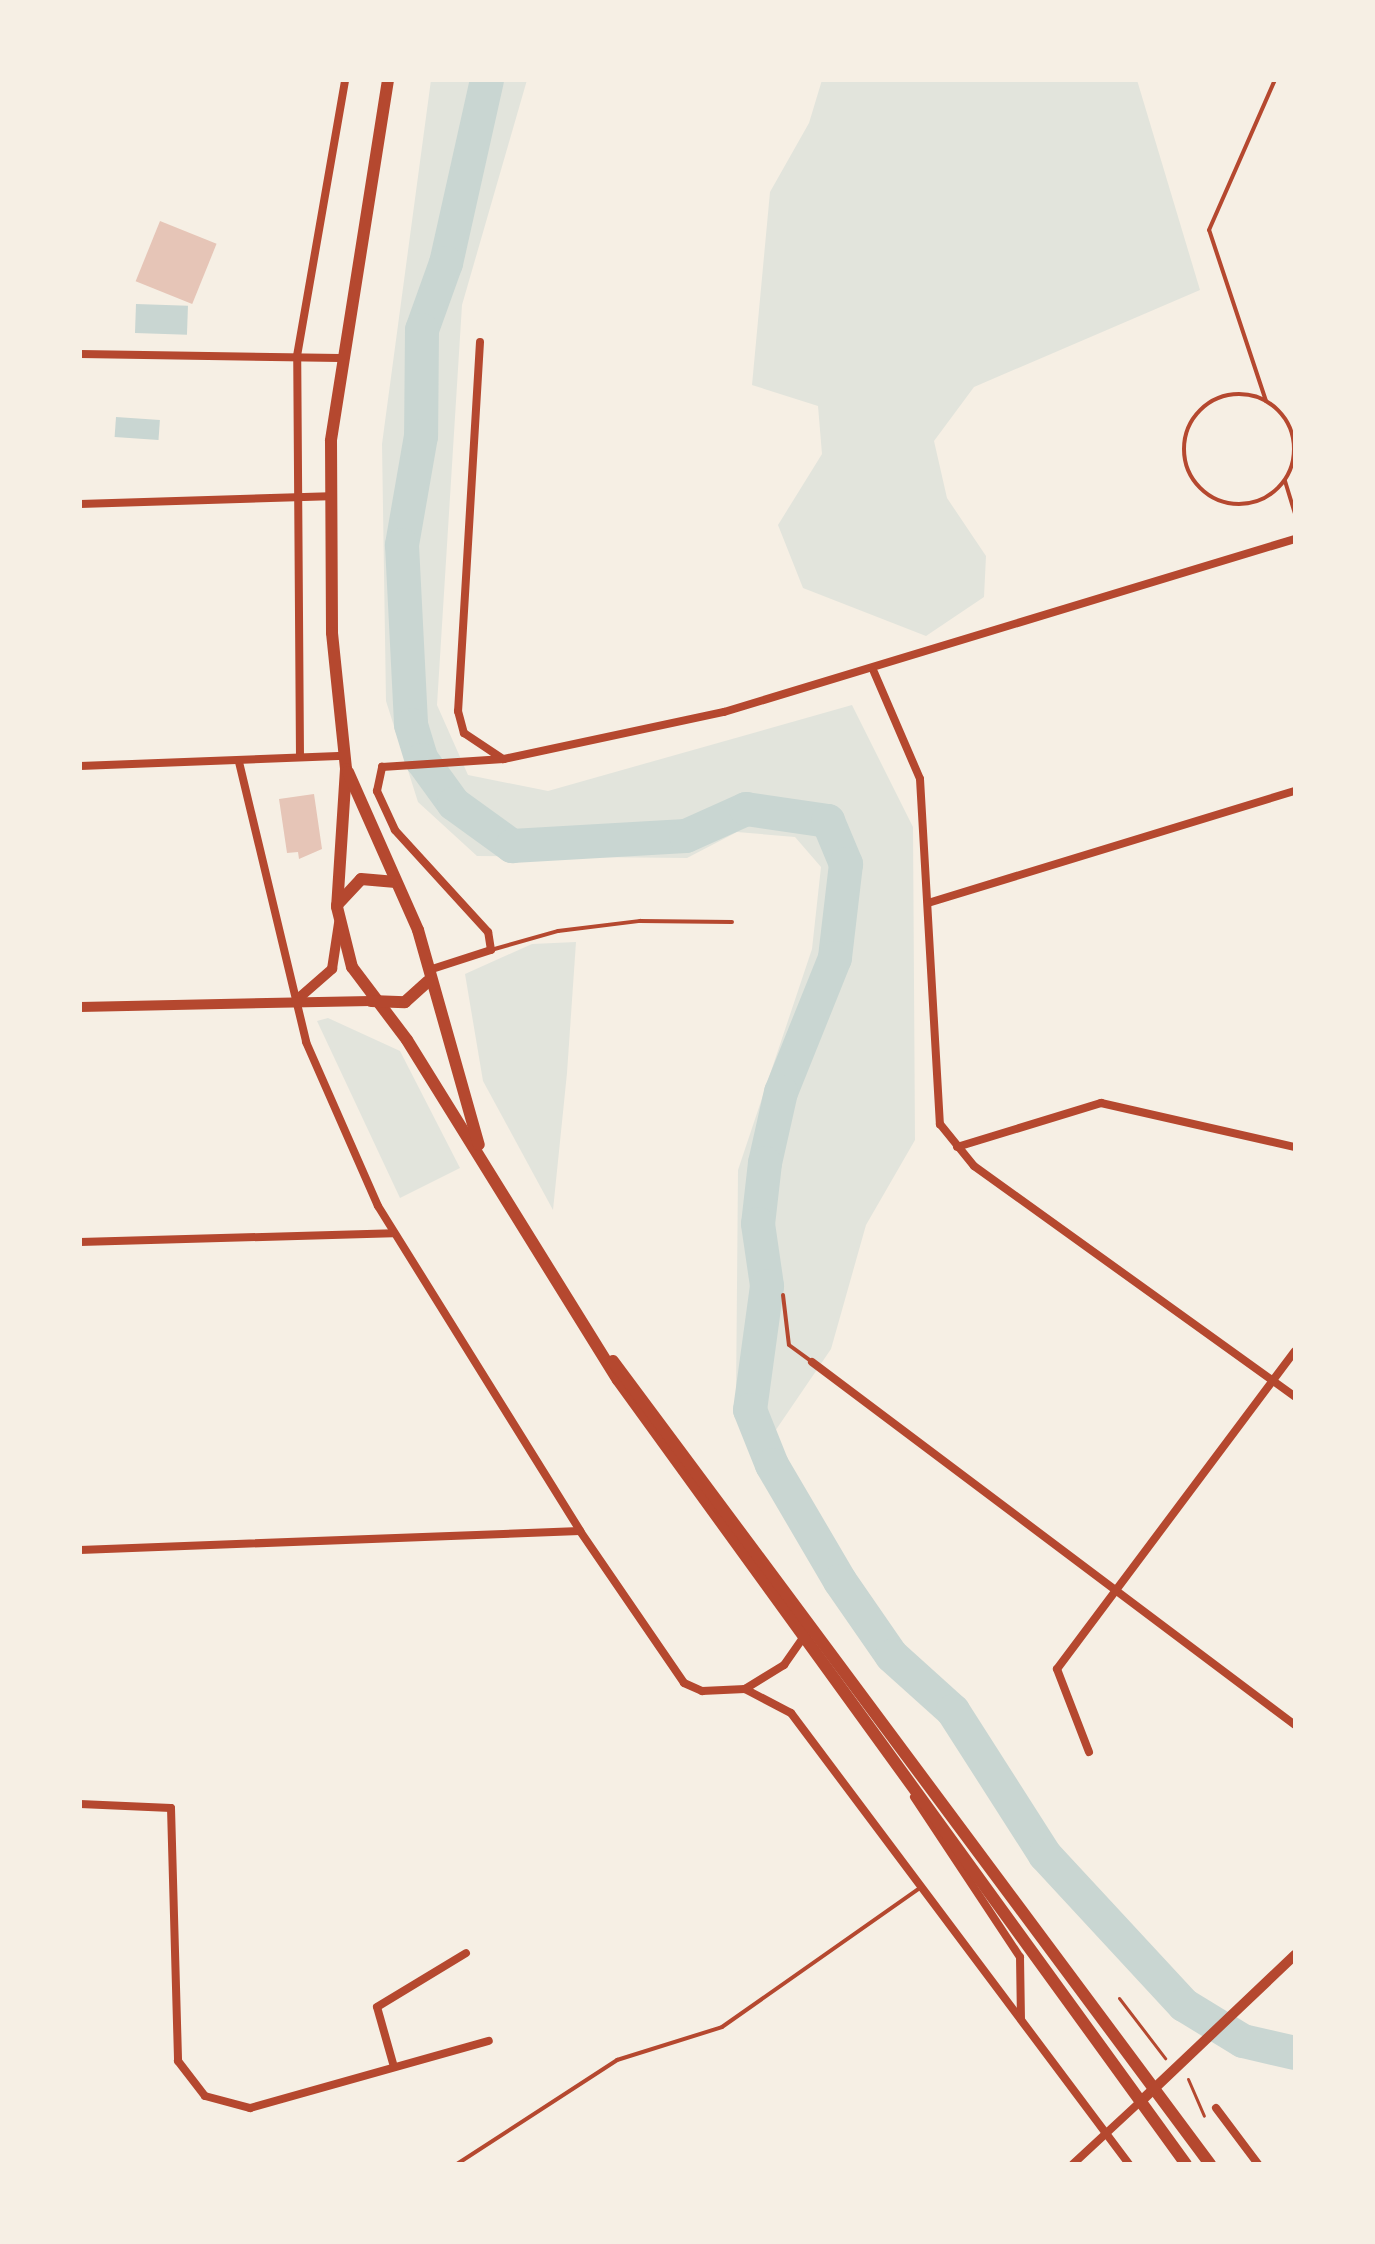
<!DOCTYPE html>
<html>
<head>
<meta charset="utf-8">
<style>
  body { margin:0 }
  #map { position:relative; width:1375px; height:2244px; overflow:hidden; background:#f6efe4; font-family:"DM Sans",sans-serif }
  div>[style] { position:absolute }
  .green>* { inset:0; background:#e2e4dc }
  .water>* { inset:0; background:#c9d6d2; transform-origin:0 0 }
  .river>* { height:34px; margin:-17px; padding:0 17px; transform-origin:17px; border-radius:17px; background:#c9d6d2 }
  .building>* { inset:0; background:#e6c5b7; transform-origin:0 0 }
  .path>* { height:3px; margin:-1.5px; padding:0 1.5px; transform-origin:1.5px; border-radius:1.5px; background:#b5482f }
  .service>* { height:4px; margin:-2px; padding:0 2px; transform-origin:2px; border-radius:2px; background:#b5482f }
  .service>.ring { margin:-2px; padding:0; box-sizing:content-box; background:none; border:4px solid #b5482f; border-radius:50% }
  .minor>* { height:8px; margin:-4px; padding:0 4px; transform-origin:4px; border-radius:4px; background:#b5482f }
  .tertiary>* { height:10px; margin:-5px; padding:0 5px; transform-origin:5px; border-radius:5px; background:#b5482f }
  .secondary>* { height:12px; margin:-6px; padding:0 6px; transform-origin:6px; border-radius:6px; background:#b5482f }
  span { translate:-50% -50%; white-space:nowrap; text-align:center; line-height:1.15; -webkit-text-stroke:6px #f6efe4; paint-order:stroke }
  .frame { position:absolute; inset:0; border:82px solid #f6efe4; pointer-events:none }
</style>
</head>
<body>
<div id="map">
  <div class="green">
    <div style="clip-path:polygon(431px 80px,527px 80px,462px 305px,437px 705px,468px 775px,548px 791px,852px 705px,913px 827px,915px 1140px,866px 1225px,831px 1349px,754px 1462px,736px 1400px,738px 1170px,812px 949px,821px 867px,795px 837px,737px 832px,687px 858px,477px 856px,418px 802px,386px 701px,382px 444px)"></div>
    <div style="clip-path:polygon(822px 80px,1137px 80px,1200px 290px,974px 387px,934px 441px,947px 498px,986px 556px,984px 597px,926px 636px,803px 588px,778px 525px,822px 454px,818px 406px,752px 385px,770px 192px,809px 123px)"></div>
    <div style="clip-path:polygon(576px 942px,567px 1073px,553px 1210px,483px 1081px,465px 974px,532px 944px)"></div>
    <div style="clip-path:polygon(328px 1018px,400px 1051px,460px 1168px,400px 1198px,317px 1021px)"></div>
  </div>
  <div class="water">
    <div style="left:136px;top:304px;width:52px;height:29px;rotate:2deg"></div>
    <div style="left:116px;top:417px;width:44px;height:20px;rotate:4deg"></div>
  </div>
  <div class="river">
    <div style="left:487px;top:80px;width:188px;rotate:102.6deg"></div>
    <div style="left:446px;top:263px;width:71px;rotate:109.7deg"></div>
    <div style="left:422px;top:330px;width:106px;rotate:90.5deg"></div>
    <div style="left:421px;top:436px;width:111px;rotate:99.9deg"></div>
    <div style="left:402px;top:545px;width:180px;rotate:87.1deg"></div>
    <div style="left:411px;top:725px;width:37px;rotate:73deg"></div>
    <div style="left:422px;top:760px;width:54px;rotate:54deg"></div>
    <div style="left:454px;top:804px;width:72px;rotate:35.9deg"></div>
    <div style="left:512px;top:846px;width:174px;rotate:-3.3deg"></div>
    <div style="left:686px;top:836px;width:66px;rotate:-24.2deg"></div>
    <div style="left:746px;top:809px;width:83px;rotate:8.3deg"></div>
    <div style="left:828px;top:821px;width:47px;rotate:67.3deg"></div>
    <div style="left:846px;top:864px;width:95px;rotate:96.7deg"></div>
    <div style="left:835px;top:958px;width:144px;rotate:111.9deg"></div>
    <div style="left:781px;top:1092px;width:73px;rotate:102.7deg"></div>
    <div style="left:765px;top:1163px;width:61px;rotate:96.5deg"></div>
    <div style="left:758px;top:1224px;width:63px;rotate:81.7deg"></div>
    <div style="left:767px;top:1286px;width:125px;rotate:97.8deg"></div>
    <div style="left:750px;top:1410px;width:59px;rotate:68.2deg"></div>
    <div style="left:772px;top:1465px;width:134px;rotate:59.6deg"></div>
    <div style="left:840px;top:1581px;width:91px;rotate:55.3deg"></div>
    <div style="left:892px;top:1656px;width:82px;rotate:42deg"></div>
    <div style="left:953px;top:1711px;width:171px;rotate:57.4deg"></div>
    <div style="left:1045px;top:1855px;width:205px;rotate:47.2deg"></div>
    <div style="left:1184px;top:2005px;width:69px;rotate:31.4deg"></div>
    <div style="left:1243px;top:2041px;width:53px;rotate:13deg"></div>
  </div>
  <div class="building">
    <div style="left:160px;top:221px;width:61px;height:65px;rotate:22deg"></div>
    <div style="clip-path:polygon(314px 794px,322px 849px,299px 859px,298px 852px,287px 853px,279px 799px)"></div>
  </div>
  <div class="path">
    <div style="left:1119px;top:1998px;width:76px;rotate:52.5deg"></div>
    <div style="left:1188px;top:2079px;width:40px;rotate:66.6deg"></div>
  </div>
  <div class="service">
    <div class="ring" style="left:1184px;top:394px;width:106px;height:106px"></div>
    <div style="left:1266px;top:401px;width:180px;rotate:-108.4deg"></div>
    <div style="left:1209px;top:230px;width:164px;rotate:-66.3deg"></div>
    <div style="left:1285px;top:481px;width:34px;rotate:73deg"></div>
    <div style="left:491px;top:950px;width:70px;rotate:-15.8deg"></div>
    <div style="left:558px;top:931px;width:83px;rotate:-7deg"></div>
    <div style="left:640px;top:921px;width:92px;rotate:0.6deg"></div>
    <div style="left:783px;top:1295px;width:50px;rotate:83.2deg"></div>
    <div style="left:789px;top:1345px;width:29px;rotate:36deg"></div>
    <div style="left:457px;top:2164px;width:191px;rotate:-33deg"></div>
    <div style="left:617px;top:2060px;width:110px;rotate:-17.4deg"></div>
    <div style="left:722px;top:2027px;width:242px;rotate:-35.1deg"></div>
  </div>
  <div class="minor">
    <div style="left:480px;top:342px;width:370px;rotate:93.4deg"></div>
    <div style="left:458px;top:711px;width:23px;rotate:75deg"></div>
    <div style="left:464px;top:733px;width:47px;rotate:33.7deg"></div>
    <div style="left:80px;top:354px;width:260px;rotate:0.9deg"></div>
    <div style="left:80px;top:504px;width:249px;rotate:-1.8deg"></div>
    <div style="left:874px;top:672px;width:116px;rotate:66.7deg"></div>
    <div style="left:920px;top:779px;width:346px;rotate:86.7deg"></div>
    <div style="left:940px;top:1124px;width:54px;rotate:51deg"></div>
    <div style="left:974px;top:1166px;width:395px;rotate:35.7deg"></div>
    <div style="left:300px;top:757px;width:401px;rotate:-90.4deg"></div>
    <div style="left:297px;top:356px;width:280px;rotate:-80.1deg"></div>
    <div style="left:239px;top:762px;width:288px;rotate:76.5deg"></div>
    <div style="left:306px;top:1042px;width:179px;rotate:66.3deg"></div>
    <div style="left:378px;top:1206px;width:383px;rotate:58.1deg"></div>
    <div style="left:580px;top:1531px;width:184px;rotate:55.6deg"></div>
    <div style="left:684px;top:1683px;width:20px;rotate:24deg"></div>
    <div style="left:702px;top:1691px;width:43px;rotate:-2.7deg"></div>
    <div style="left:745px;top:1689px;width:52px;rotate:27.6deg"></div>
    <div style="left:791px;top:1713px;width:564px;rotate:53.15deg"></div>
    <div style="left:80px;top:766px;width:265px;rotate:-2.2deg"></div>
    <div style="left:928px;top:903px;width:384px;rotate:-17deg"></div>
    <div style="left:429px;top:970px;width:65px;rotate:-17.9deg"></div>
    <div style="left:491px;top:950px;width:18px;rotate:-99deg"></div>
    <div style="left:488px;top:932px;width:138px;rotate:-132.4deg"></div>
    <div style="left:395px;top:830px;width:43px;rotate:-114.8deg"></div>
    <div style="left:377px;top:791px;width:25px;rotate:-78deg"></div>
    <div style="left:382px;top:767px;width:122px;rotate:-3.8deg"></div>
    <div style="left:504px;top:759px;width:225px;rotate:-12.1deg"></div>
    <div style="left:724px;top:712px;width:597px;rotate:-16.86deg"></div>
    <div style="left:957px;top:1147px;width:151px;rotate:-17deg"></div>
    <div style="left:1101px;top:1103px;width:199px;rotate:12.8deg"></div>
    <div style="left:80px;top:1242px;width:313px;rotate:-1.6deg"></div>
    <div style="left:812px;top:1362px;width:604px;rotate:36.93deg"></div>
    <div style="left:80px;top:1550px;width:500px;rotate:-2.18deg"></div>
    <div style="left:745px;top:1689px;width:46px;rotate:-31.6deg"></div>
    <div style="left:784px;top:1665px;width:32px;rotate:-55deg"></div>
    <div style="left:1089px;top:1752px;width:89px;rotate:-111.1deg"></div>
    <div style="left:1057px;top:1669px;width:397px;rotate:-53.2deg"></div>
    <div style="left:914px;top:1797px;width:192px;rotate:56.5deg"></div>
    <div style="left:1020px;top:1957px;width:61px;rotate:89.1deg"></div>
    <div style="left:80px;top:1804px;width:91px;rotate:2.5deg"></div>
    <div style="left:171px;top:1808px;width:253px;rotate:88.4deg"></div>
    <div style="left:178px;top:2061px;width:44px;rotate:52.4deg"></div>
    <div style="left:205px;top:2096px;width:47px;rotate:14.9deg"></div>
    <div style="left:250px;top:2108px;width:248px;rotate:-15.7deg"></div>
    <div style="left:394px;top:2067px;width:62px;rotate:-105.8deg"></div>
    <div style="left:377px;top:2007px;width:104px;rotate:-31.2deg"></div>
    <div style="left:1216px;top:2108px;width:70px;rotate:53.1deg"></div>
    <div style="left:1073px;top:2164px;width:91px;rotate:-42.8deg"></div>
  </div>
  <div class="tertiary">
    <div style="left:300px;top:997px;width:43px;rotate:-41.2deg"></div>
    <div style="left:332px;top:969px;width:47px;rotate:-81.3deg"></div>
    <div style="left:80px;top:1007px;width:291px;rotate:-1.2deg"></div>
    <div style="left:1140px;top:2102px;width:214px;rotate:-43.5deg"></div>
  </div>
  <div class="secondary">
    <div style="left:388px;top:80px;width:365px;rotate:99deg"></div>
    <div style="left:331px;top:441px;width:192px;rotate:89.7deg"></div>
    <div style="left:332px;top:633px;width:137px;rotate:84.1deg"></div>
    <div style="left:346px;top:769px;width:138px;rotate:93.7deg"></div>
    <div style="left:337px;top:907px;width:62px;rotate:76deg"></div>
    <div style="left:352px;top:967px;width:91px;rotate:53deg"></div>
    <div style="left:407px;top:1040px;width:400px;rotate:58.2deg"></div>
    <div style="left:618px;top:1380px;width:968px;rotate:54.08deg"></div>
    <div style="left:348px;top:772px;width:173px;rotate:66.1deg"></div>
    <div style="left:418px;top:930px;width:223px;rotate:74.2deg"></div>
    <div style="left:337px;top:905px;width:35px;rotate:-47deg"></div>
    <div style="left:361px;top:879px;width:35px;rotate:5deg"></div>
    <div style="left:371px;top:1001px;width:34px;rotate:2deg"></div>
    <div style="left:405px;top:1002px;width:31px;rotate:-42deg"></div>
    <div style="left:613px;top:1361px;width:1001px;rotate:53.37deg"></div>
  </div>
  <div class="frame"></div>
</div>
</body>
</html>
